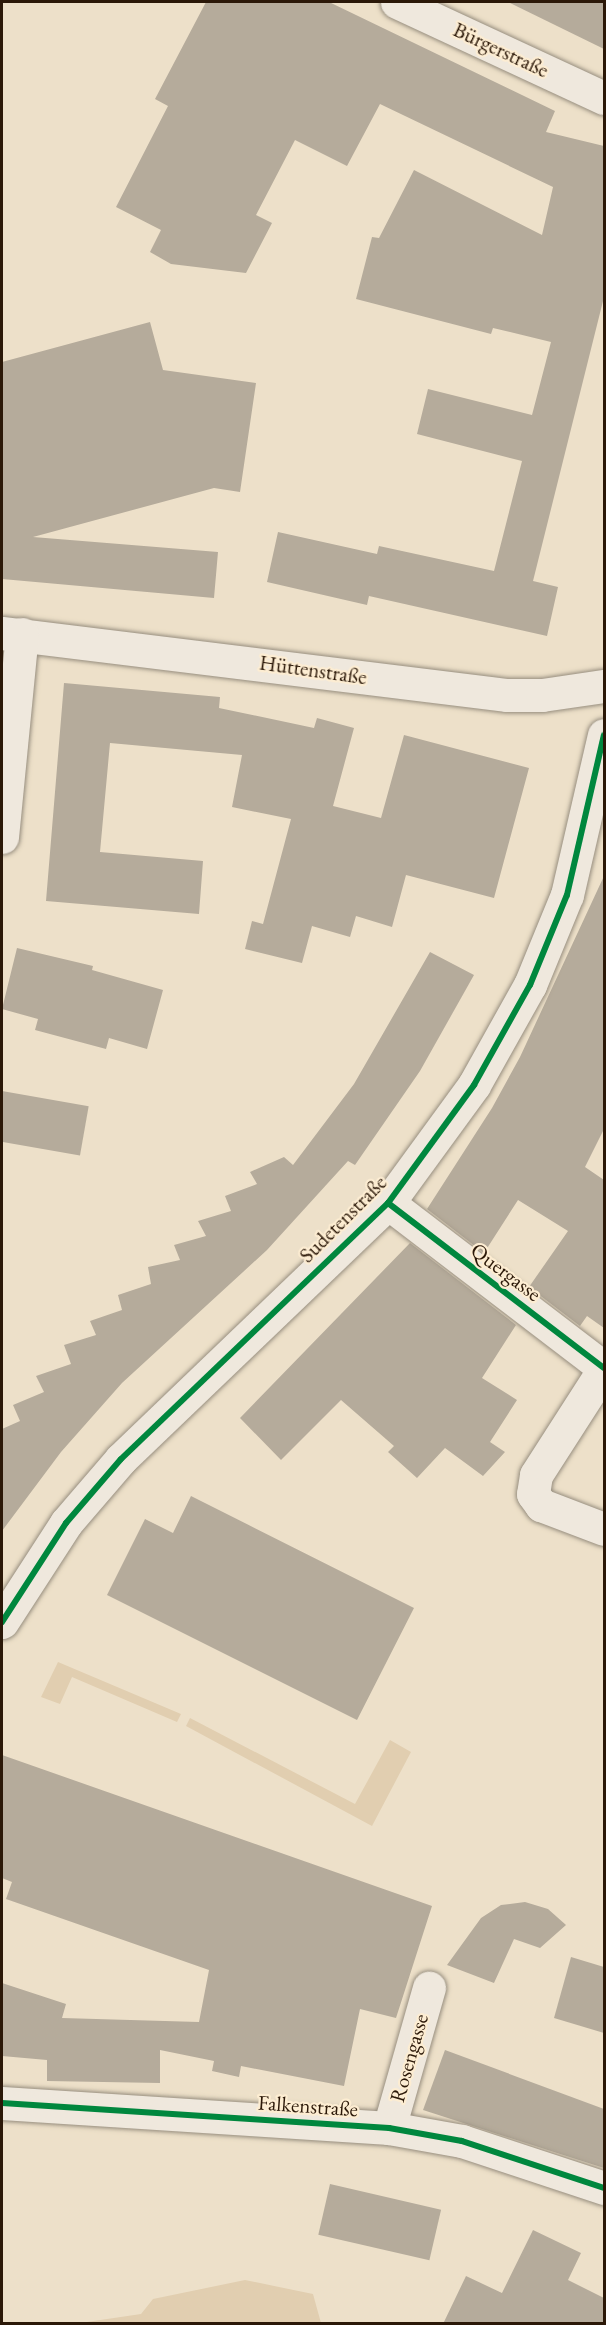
<!DOCTYPE html>
<html>
<head>
<meta charset="utf-8">
<style>
  body { margin:0 }
  #map { position:relative; width:606px; height:2325px; overflow:hidden; background:#ede0c9; font-family:"EB Garamond",serif }
  div>[style] { position:absolute }
  .green>* { inset:0; background:#e1ceb0 }
  .building>* { inset:0; background:#b5ab9b; transform-origin:0 0 }
  .roads { filter:drop-shadow(0 0 2px #978e7f) drop-shadow(0 0 2px #978e7f) }
  .minor>* { height:33px; margin:-16.5px; padding:0 16.5px; transform-origin:16.5px; border-radius:16.5px; background:#efe8dd }
  .cycleway>* { height:6px; margin:-3px; padding:0 3px; transform-origin:3px; border-radius:3px; background:#00873e }
  span { translate:-50% -50%; white-space:nowrap; text-align:center; line-height:1.15; -webkit-text-stroke:4.5px #fdedd2; paint-order:stroke }
  .street-label { font-size:21px; color:#2b1808 }
  .frame { position:absolute; inset:0; border:3px solid #2b1808; pointer-events:none }
</style>
</head>
<body>
<div id="map">
  <div class="green">
    <div style="clip-path:polygon(58px 1662px,181px 1714px,177px 1722px,72px 1677px,60px 1704px,41px 1697px)"></div>
    <div style="clip-path:polygon(190px 1718px,355px 1804px,390px 1740px,411px 1752px,372px 1826px,186px 1726px)"></div>
    <div style="clip-path:polygon(245px 2280px,313px 2294px,321px 2323px,80px 2323px,141px 2314px,153px 2299px)"></div>
  </div>
  <div class="building">
    <div style="clip-path:polygon(206px 2px,329px 2px,555px 111px,546px 132px,604px 146px,604px 297px,533px 581px,558px 587px,547px 636px,369px 596px,367px 605px,267px 582px,278px 532px,377px 554px,379px 546px,494px 571px,522px 461px,417px 434px,428px 389px,532px 415px,551px 342px,493px 328px,491px 334px,356px 299px,372px 237px,379px 238px,414px 170px,542px 235px,553px 187px,380px 104px,347px 166px,295px 140px,256px 215px,272px 223px,246px 273px,171px 264px,150px 252px,161px 230px,116px 207px,168px 106px,155px 99px)"></div>
    <div style="clip-path:polygon(508px 2px,604px 2px,604px 49px)"></div>
    <div style="clip-path:polygon(150px 322px,163px 370px,256px 383px,240px 492px,214px 488px,33px 537px,218px 552px,214px 598px,2px 579px,2px 362px)"></div>
    <div style="clip-path:polygon(64px 683px,220px 697px,219px 708px,314px 728px,317px 718px,354px 728px,333px 806px,381px 818px,404px 735px,529px 768px,494px 898px,406px 875px,392px 927px,356px 916px,350px 937px,312px 926px,302px 963px,245px 949px,252px 921px,263px 924px,291px 819px,232px 807px,242px 755px,110px 743px,100px 852px,203px 861px,199px 914px,46px 901px)"></div>
    <div style="clip-path:polygon(604px 876px,604px 1129px,585px 1167px,604px 1180px,604px 1328px,587px 1316px,580px 1326px,529px 1287px,568px 1231px,518px 1200px,484px 1253px,427px 1209px,492px 1108px,520px 1057px)"></div>
    <div style="clip-path:polygon(17px 948px,93px 966px,92px 970px,163px 990px,147px 1049px,109px 1038px,106px 1049px,35px 1030px,38px 1019px,2px 1009px)"></div>
    <div style="clip-path:polygon(430px 952px,474px 975px,420px 1071px,355px 1165px,348px 1161px,267px 1250px,122px 1383px,61px 1452px,2px 1531px,2px 1429px,20px 1421px,13px 1405px,44px 1392px,36px 1376px,71px 1364px,64px 1345px,96px 1335px,90px 1321px,122px 1310px,118px 1295px,151px 1284px,148px 1267px,180px 1260px,174px 1245px,206px 1236px,198px 1221px,231px 1211px,225px 1196px,257px 1184px,250px 1172px,284px 1157px,293px 1165px,354px 1084px)"></div>
    <div style="left:2px;top:1091px;width:88px;height:50px;rotate:10deg"></div>
    <div style="clip-path:polygon(410px 1243px,516px 1325px,482px 1378px,517px 1400px,490px 1442px,505px 1452px,483px 1476px,445px 1448px,417px 1478px,388px 1452px,394px 1446px,341px 1400px,281px 1460px,240px 1418px)"></div>
    <div style="clip-path:polygon(191px 1496px,414px 1608px,357px 1720px,107px 1595px,145px 1519px,173px 1533px)"></div>
    <div style="clip-path:polygon(2px 1755px,432px 1906px,396px 2018px,360px 2009px,344px 2086px,241px 2066px,239px 2077px,212px 2071px,214px 2061px,160px 2050px,160px 2083px,47px 2081px,47px 2060px,2px 2056px,2px 1983px,66px 2004px,62px 2018px,199px 2022px,209px 1970px,6px 1899px,12px 1882px,2px 1878px)"></div>
    <div style="clip-path:polygon(525px 1902px,548px 1909px,566px 1925px,540px 1948px,514px 1939px,494px 1983px,447px 1965px,481px 1918px,501px 1905px)"></div>
    <div style="clip-path:polygon(571px 1957px,604px 1967px,604px 2033px,554px 2018px)"></div>
    <div style="clip-path:polygon(445px 2050px,604px 2109px,604px 2168px,423px 2110px)"></div>
    <div style="left:330px;top:2184px;width:114px;height:52px;rotate:13deg"></div>
    <div style="clip-path:polygon(533px 2230px,581px 2253px,568px 2280px,604px 2298px,604px 2324px,443px 2324px,466px 2276px,502px 2293px)"></div>
  </div>
  <div class="roads">
    <div class="minor">
      <div style="left:397px;top:2px;width:228px;rotate:24.9deg"></div>
      <div style="left:2px;top:633px;width:509px;rotate:7deg"></div>
      <div style="left:507px;top:695px;width:35px"></div>
      <div style="left:542px;top:695px;width:63px;rotate:-8.3deg"></div>
      <div style="left:2px;top:837px;width:204px;rotate:-84.4deg"></div>
      <div style="left:388px;top:1203px;width:272px;rotate:37.4deg"></div>
      <div style="left:604px;top:1369px;width:126px;rotate:122.7deg"></div>
      <div style="left:536px;top:1475px;width:19px;rotate:99deg"></div>
      <div style="left:533px;top:1494px;width:14px;rotate:54deg"></div>
      <div style="left:541px;top:1505px;width:67px;rotate:20.9deg"></div>
      <div style="left:2px;top:1622px;width:118px;rotate:-57.1deg"></div>
      <div style="left:66px;top:1523px;width:84px;rotate:-49.3deg"></div>
      <div style="left:121px;top:1459px;width:370px;rotate:-43.8deg"></div>
      <div style="left:388px;top:1203px;width:146px;rotate:-53.9deg"></div>
      <div style="left:474px;top:1085px;width:115px;rotate:-60.8deg"></div>
      <div style="left:530px;top:985px;width:97px;rotate:-67.7deg"></div>
      <div style="left:567px;top:895px;width:164px;rotate:-77deg"></div>
      <div style="left:2px;top:2103px;width:388px;rotate:3.7deg"></div>
      <div style="left:389px;top:2128px;width:74px;rotate:10.1deg"></div>
      <div style="left:462px;top:2141px;width:150px;rotate:18.3deg"></div>
      <div style="left:389px;top:2128px;width:146px;rotate:-74.1deg"></div>
    </div>
  </div>
  <div class="cycleway">
    <div style="left:388px;top:1203px;width:272px;rotate:37.4deg"></div>
    <div style="left:2px;top:1622px;width:118px;rotate:-57.1deg"></div>
    <div style="left:66px;top:1523px;width:84px;rotate:-49.3deg"></div>
    <div style="left:121px;top:1459px;width:370px;rotate:-43.8deg"></div>
    <div style="left:388px;top:1203px;width:146px;rotate:-53.9deg"></div>
    <div style="left:474px;top:1085px;width:115px;rotate:-60.8deg"></div>
    <div style="left:530px;top:985px;width:97px;rotate:-67.7deg"></div>
    <div style="left:567px;top:895px;width:164px;rotate:-77deg"></div>
    <div style="left:2px;top:2103px;width:388px;rotate:3.7deg"></div>
    <div style="left:389px;top:2128px;width:74px;rotate:10.1deg"></div>
    <div style="left:462px;top:2141px;width:150px;rotate:18.3deg"></div>
  </div>
  <div class="street-label">
    <span style="left:501px;top:50px;rotate:25deg">Bürgerstraße</span>
    <span style="left:313px;top:670px;rotate:8deg">Hüttenstraße</span>
    <span style="left:343px;top:1219px;rotate:-45deg">Sudetenstraße</span>
    <span style="left:506px;top:1272px;rotate:37deg">Quergasse</span>
    <span style="left:409px;top:2058px;rotate:-74deg">Rosengasse</span>
    <span style="left:308px;top:2106px;rotate:4deg">Falkenstraße</span>
  </div>
  <div class="frame"></div>
</div>
</body>
</html>
